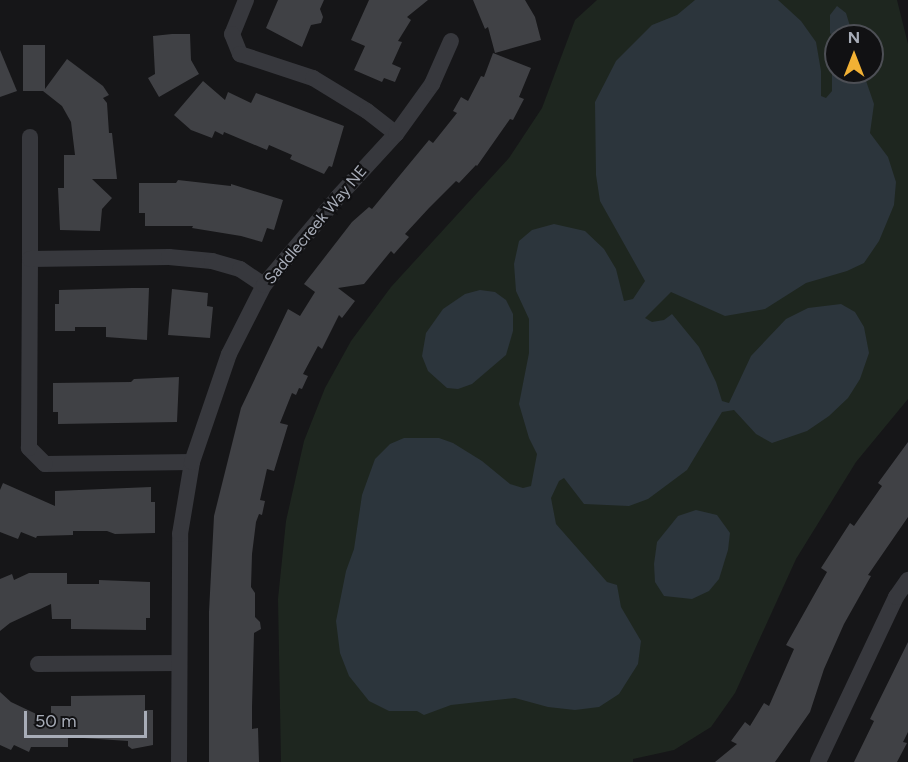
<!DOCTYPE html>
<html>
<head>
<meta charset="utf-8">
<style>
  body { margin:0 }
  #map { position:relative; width:908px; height:762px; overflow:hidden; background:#161618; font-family:Figtree,sans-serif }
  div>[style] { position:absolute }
  .green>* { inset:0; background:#1e261f }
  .water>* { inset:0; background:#2c353c }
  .building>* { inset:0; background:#404145 }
  .minor>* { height:16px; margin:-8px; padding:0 8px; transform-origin:8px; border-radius:8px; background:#37383d }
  span { translate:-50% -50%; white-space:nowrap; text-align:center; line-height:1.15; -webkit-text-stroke:4.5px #111113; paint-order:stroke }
  .street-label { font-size:16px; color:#a8adb8 }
  .north { position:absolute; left:824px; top:24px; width:60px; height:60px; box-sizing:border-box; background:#111113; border:2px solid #4d4f55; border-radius:50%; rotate:0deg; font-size:16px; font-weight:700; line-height:24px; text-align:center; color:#a8adb8 }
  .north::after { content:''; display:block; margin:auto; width:21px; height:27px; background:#f2b134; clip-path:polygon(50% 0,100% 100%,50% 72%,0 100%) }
  .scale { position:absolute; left:24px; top:711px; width:123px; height:27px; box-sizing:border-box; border:3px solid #a8adb8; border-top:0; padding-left:8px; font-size:18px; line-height:21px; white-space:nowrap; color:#a8adb8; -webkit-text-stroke:4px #111113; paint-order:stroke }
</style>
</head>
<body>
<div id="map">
  <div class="green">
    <div style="clip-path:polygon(evenodd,597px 0,897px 0,908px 44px,908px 399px,856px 462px,796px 559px,735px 693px,711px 727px,674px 750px,633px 759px,633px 762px,281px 762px,278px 599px,286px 521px,304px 441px,325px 388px,351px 341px,391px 287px,509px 158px,542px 108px,575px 20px,597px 0,836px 36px,872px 36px,872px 72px,836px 72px,836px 36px)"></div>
  </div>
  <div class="water">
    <div style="clip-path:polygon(695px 0,778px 0,801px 21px,816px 42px,821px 71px,821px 96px,826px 98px,832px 91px,832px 59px,836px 50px,836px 72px,863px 72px,874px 104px,870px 133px,888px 157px,896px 182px,894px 205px,879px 241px,864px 263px,847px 271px,806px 283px,765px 309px,725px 316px,671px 292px,645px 318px,652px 322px,664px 320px,672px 314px,699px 347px,716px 382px,722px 401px,729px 403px,751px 356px,786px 319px,808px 308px,841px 304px,855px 312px,864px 327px,869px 353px,860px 379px,848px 398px,829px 416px,807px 431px,772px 443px,756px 434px,734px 410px,722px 412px,687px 470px,648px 499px,629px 506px,584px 504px,564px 478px,559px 481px,551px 498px,556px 524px,607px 582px,617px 585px,621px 607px,641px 641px,638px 664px,619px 694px,599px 707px,575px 710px,548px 707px,515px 698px,451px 705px,424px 715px,417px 711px,389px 711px,369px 701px,349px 676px,340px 653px,336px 621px,346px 571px,354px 549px,362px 495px,375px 459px,390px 444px,404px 438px,439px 438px,453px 443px,482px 461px,510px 484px,523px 488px,531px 486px,537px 454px,529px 438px,519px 404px,529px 353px,529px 319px,516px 291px,514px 264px,519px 241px,532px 230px,554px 224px,585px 231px,604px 249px,616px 269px,624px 301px,633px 299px,645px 281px,600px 201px,596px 175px,595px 102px,616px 61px,652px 25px,677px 15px)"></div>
    <div style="clip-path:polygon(837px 6px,846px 13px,853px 36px,836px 36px,836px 40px,830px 33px,830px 15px)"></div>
    <div style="clip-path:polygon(480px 290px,495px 292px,506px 300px,513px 314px,513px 331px,506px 355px,472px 384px,458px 389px,447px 388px,428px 371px,422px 356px,426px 333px,443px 309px,465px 294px)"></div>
    <div style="clip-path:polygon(696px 510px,717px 515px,730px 533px,728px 550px,719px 579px,709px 591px,692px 599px,664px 596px,655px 582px,654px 564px,657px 542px,678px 516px)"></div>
  </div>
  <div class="building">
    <div style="clip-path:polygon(278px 0,324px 0,320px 9px,323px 17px,321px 23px,311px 25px,302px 47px,266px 28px)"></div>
    <div style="clip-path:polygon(369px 0,428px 0,407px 17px,411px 20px,398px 41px,402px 42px,392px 64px,401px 68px,395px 82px,384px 78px,382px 82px,354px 70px,365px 46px,351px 40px)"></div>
    <div style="clip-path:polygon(473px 0,525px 0,535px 17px,541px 40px,495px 53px,488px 27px,485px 29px)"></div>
    <div style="clip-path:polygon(172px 34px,190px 34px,191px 60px,199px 74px,159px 97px,148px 78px,155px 74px,153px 36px)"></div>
    <div style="clip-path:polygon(23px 45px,45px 45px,45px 89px,67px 59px,103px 86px,109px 95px,103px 98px,107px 103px,109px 133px,112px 133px,117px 179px,92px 179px,112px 198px,102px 209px,100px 231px,60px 230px,58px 188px,64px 188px,64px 155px,75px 155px,71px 122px,62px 106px,43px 91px,23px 91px)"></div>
    <div style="clip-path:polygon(0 50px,17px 91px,0 97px)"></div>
    <div style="clip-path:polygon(493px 53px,531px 68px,519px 97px,524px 99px,513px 120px,510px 119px,477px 166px,476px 165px,459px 183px,456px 181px,429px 208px,405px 234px,409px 237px,394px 254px,391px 251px,364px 284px,338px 288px,355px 301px,342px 318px,339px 315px,322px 349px,318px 346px,303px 374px,308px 376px,302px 389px,299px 388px,296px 395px,292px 393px,280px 423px,288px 425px,274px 471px,267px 469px,260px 500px,265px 501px,262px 515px,259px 514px,256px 522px,252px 554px,251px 587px,255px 593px,255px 617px,260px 622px,261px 629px,254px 633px,252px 707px,252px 729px,258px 728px,259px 762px,209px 762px,209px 612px,214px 516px,241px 408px,288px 309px,300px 316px,315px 292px,304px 284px,352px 222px,369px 207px,372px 209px,429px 140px,433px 143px,457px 113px,453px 111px,461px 97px,468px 101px,481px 76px,484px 77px)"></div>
    <div style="clip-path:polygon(203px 81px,225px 100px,228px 92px,251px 103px,256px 93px,344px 126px,332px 167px,329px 166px,324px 174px,290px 159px,292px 155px,269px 145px,267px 150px,224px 132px,223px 135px,215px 131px,212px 138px,191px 130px,174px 115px)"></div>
    <div style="clip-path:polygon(178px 180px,231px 186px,231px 184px,283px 200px,274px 230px,267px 228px,262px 242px,241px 236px,192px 228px,193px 226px,145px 226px,145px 213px,139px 213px,139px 183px,176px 183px)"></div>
    <div style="clip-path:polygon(132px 288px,149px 288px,147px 340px,106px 337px,106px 327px,75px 327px,75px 331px,55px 331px,55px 304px,59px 304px,59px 290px)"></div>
    <div style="clip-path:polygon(172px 289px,208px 293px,207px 306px,213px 307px,210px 338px,168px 335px)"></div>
    <div style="clip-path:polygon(179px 377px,177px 422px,58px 424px,58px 412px,53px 412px,53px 383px,131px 382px,134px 379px)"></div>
    <div style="clip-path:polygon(908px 442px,908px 517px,868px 575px,871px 576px,844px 624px,824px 669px,810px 712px,775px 762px,715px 762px,737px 744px,731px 741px,745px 722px,750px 726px,764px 703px,769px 706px,794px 649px,786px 645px,827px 572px,821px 568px,850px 523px,854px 526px,882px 486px,878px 483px)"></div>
    <div style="clip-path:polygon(3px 483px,55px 506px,55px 491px,151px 487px,151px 502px,155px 502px,155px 533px,115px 534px,107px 531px,73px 531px,73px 535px,37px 536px,36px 538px,21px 532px,18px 539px,0 532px,0 490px)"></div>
    <div style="clip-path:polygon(29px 573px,67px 573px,67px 584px,99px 584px,99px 580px,150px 582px,150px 618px,146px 618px,146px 630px,71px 629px,71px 619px,52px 619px,51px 604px,10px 623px,0 631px,0 579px,12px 574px,14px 580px)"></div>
    <div style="clip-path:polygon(908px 642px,908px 732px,903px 742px,907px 743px,897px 762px,854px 762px,874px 721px,870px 719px)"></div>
    <div style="clip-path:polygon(0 692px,11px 702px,51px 721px,51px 706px,71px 706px,71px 696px,145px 695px,145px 710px,153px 710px,153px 745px,132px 749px,128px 746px,128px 741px,68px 737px,68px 747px,31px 747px,29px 752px,14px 745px,11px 750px,0 745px)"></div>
  </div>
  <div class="minor">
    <div style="left:246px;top:0;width:37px;rotate:112deg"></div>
    <div style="left:232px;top:34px;width:22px;rotate:68deg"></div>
    <div style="left:240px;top:54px;width:77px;rotate:18.2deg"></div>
    <div style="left:313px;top:78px;width:63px;rotate:31.4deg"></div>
    <div style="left:367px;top:111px;width:37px;rotate:38deg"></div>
    <div style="left:30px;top:137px;width:122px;rotate:90deg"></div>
    <div style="left:192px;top:462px;width:147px;rotate:179.2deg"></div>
    <div style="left:45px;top:464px;width:23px;rotate:-135deg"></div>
    <div style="left:29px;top:448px;width:189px;rotate:-89.7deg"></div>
    <div style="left:30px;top:259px;width:139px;rotate:-0.8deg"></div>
    <div style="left:169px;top:257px;width:43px;rotate:5.3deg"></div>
    <div style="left:212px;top:261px;width:29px;rotate:16deg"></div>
    <div style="left:240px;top:269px;width:29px;rotate:34deg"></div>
    <div style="left:38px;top:664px;width:141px;rotate:-0.4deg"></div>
    <div style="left:179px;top:762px;width:228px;rotate:-89.7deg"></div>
    <div style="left:180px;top:534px;width:73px;rotate:-80.5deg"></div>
    <div style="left:192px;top:462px;width:114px;rotate:-71.1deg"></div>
    <div style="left:229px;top:354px;width:77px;rotate:-63.1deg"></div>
    <div style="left:264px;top:285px;width:115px;rotate:-49.9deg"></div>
    <div style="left:338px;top:197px;width:86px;rotate:-47.4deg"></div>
    <div style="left:396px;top:134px;width:62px;rotate:-54.2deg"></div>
    <div style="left:432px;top:84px;width:47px;rotate:-66.2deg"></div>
    <div style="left:818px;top:762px;width:183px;rotate:-64.7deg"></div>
    <div style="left:896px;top:597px;width:21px;rotate:-55deg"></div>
  </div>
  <div class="street-label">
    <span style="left:316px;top:225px;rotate:-50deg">Saddlecreek Way NE</span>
  </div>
  <div class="north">N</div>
  <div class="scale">50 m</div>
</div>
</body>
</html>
